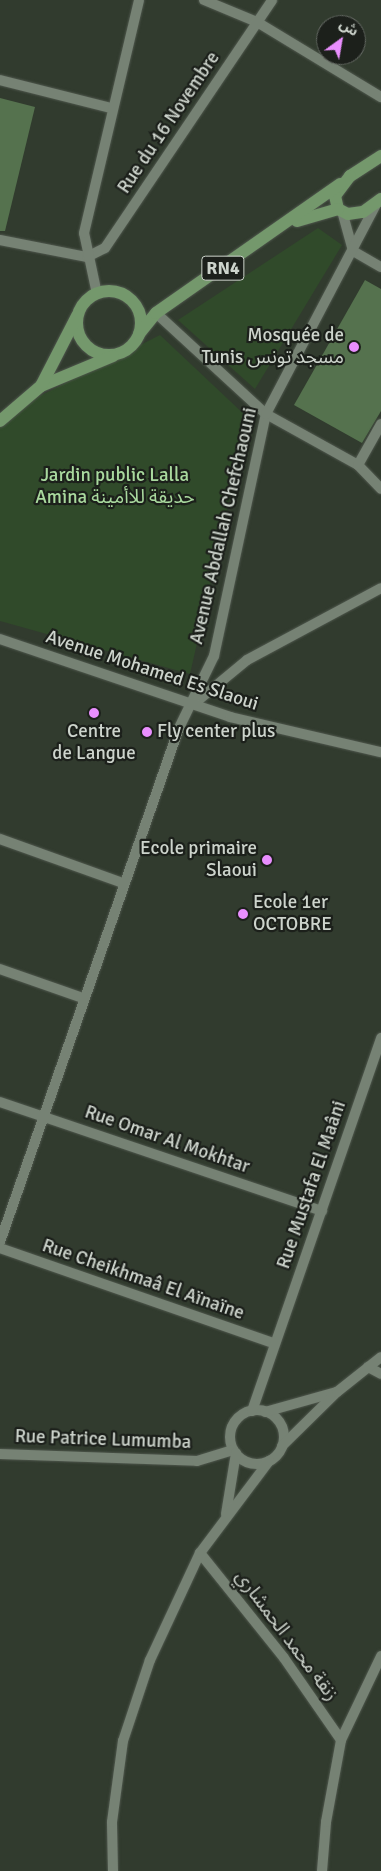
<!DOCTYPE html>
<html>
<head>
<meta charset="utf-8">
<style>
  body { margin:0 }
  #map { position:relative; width:381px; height:1871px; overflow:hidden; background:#313b2e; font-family:Signika,"Noto Sans Arabic",sans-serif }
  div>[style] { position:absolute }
  .green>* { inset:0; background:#304a2a }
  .building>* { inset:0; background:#55724e }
  .roads { filter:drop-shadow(0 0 1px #4f574d) drop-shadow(0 0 1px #4f574d) }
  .minor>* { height:10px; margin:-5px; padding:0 5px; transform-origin:5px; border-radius:5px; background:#768274 }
  .minor>.ring { margin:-5px; padding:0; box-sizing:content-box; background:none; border:10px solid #768274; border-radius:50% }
  .tertiary>* { height:10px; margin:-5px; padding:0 5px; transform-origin:5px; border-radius:5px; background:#768274 }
  .primary>* { height:12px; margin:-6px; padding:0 6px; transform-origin:6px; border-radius:6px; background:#74986c }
  .primary>.ring { margin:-6px; padding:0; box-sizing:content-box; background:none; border:12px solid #74986c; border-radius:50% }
  .dots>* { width:14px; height:14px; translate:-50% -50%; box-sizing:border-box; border:2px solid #1c201b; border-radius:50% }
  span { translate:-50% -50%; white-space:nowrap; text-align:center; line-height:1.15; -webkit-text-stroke:4.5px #1c201b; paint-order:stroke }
  .shield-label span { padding:1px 4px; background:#1c201b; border:1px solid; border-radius:4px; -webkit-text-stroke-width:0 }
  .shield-label { font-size:18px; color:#cdd4cc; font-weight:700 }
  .street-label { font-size:19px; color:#cdd4cc }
  .poi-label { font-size:19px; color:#cdd4cc }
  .right { translate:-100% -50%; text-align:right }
  .left { translate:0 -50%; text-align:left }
  .park-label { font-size:19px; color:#a9d99e }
  .north { position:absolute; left:316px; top:15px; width:50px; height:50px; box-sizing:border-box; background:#1c201b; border:1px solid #636862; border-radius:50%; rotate:32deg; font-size:14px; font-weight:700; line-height:20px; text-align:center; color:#cdd4cc }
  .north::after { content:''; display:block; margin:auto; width:18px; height:22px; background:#e98efe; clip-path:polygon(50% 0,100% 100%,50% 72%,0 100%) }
</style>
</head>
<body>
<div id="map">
  <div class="green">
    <div style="clip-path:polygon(318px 228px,342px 245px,255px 389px,178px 320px)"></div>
    <div style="clip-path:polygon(160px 335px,248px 418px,190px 674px,0 621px,0 425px,24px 404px)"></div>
  </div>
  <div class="building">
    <div style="clip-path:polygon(0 98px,35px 107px,5px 231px,0 231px)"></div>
    <div style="clip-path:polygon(365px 280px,381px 289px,381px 411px,362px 443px,294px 405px)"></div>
  </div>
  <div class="roads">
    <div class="minor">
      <div style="left:204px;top:0;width:57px;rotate:22.5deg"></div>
      <div style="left:257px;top:22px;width:145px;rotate:31.2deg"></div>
      <div style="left:0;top:80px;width:114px;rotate:14.2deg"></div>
      <div style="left:342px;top:211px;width:41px;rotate:74.6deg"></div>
      <div style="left:0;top:240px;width:89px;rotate:11.1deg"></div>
      <div style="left:87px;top:257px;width:20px;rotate:-27deg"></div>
      <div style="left:105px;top:248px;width:299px;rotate:-56deg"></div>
      <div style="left:353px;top:251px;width:32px;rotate:30deg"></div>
      <div style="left:97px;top:294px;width:62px;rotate:-102deg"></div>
      <div style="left:84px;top:233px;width:239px;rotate:-76.7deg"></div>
      <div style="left:156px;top:313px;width:149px;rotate:42.6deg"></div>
      <div style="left:266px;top:414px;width:105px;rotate:29deg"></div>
      <div style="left:358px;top:465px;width:33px;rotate:46deg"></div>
      <div style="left:358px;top:465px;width:47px;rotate:-60.7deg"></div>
      <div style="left:195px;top:703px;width:67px;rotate:-39.6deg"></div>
      <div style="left:247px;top:660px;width:152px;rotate:-28.2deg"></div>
      <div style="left:0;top:839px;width:131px;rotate:19.7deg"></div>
      <div style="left:0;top:969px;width:88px;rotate:19.3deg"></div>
      <div style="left:0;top:1102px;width:340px;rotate:18.7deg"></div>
      <div style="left:0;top:1242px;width:544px;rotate:-70.8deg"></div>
      <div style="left:179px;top:728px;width:80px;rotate:-64.1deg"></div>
      <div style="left:214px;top:656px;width:248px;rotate:-77.9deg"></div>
      <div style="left:266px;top:414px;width:238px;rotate:-62.3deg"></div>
      <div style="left:0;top:1248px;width:291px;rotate:19.2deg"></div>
      <div style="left:368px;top:1367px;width:15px;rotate:28deg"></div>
      <div class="ring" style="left:230px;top:1410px;width:44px;height:44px"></div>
      <div style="left:252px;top:1411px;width:395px;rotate:-70.9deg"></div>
      <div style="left:265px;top:1412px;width:74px;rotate:-15.7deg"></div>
      <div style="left:282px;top:1446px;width:77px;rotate:-44.5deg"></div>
      <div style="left:337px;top:1392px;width:56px;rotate:-38.5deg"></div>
      <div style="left:0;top:1454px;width:197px;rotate:2deg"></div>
      <div style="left:197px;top:1461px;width:38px;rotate:-17deg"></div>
      <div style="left:226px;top:1514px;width:62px;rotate:-80.7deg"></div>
      <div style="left:200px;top:1553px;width:134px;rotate:51.3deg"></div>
      <div style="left:284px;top:1658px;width:100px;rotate:55.2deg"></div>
      <div style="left:113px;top:1871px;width:49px;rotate:-91.2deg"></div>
      <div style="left:112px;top:1822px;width:82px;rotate:-82.3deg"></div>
      <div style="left:123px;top:1741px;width:85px;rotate:-71.6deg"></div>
      <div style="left:150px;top:1660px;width:118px;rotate:-65deg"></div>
      <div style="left:200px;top:1553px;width:115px;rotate:-53.1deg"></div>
    </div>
    <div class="tertiary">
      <div style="left:0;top:639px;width:243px;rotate:18.7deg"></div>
      <div style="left:230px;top:717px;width:155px;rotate:13.1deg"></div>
      <div style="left:322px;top:1871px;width:49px;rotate:-85.3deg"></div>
      <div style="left:326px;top:1822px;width:83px;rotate:-79.6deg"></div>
      <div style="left:341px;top:1740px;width:93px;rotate:-64.5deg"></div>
    </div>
    <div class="primary">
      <div style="left:381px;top:156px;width:37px;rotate:147deg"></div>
      <div style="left:350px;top:176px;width:25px;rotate:127deg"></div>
      <div style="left:335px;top:196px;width:13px;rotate:77deg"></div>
      <div style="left:338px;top:209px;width:11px;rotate:27deg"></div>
      <div style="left:348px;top:214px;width:15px;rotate:-8deg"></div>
      <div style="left:363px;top:212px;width:22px;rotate:-36deg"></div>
      <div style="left:297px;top:221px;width:43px;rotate:-16.3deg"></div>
      <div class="ring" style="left:77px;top:291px;width:52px;height:52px"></div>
      <div style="left:139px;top:334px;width:27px;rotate:-51deg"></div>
      <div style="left:156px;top:313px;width:225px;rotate:-35deg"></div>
      <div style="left:41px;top:386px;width:78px;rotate:-22.6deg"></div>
      <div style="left:0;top:421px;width:54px;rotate:-40.5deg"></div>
      <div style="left:41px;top:386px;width:79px;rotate:-62.8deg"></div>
    </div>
  </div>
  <div class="dots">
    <div style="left:354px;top:347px;background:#e98efe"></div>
    <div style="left:94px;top:713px;background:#e98efe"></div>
    <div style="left:147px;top:732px;background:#e98efe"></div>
    <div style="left:267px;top:860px;background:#e98efe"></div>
    <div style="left:243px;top:914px;background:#e98efe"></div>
  </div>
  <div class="shield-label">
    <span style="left:223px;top:268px">RN4</span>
  </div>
  <div class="street-label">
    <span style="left:169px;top:123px;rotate:-56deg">Rue du 16 Novembre</span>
    <span style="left:224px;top:526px;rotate:-77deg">Avenue Abdallah Chefchaouni</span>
    <span style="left:152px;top:671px;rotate:18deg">Avenue Mohamed Es Slaoui</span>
    <span style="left:167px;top:1140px;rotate:19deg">Rue Omar Al Mokhtar</span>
    <span style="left:312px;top:1185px;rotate:-71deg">Rue Mustafa El Maâni</span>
    <span style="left:143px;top:1280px;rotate:19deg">Rue Cheikhmaâ El Aïnaïne</span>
    <span style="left:103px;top:1440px;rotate:2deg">Rue Patrice Lumumba</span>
    <span style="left:286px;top:1636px;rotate:53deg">زنقة محمد الحمشاري</span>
  </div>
  <div class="poi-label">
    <span class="right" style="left:344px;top:347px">Mosquée de<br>Tunis مسجد تونس</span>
    <span style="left:94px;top:743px">Centre<br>de Langue</span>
    <span class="left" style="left:157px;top:732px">Fly center plus</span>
    <span class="right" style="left:257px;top:860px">Ecole primaire<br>Slaoui</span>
    <span class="left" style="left:253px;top:914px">Ecole 1er<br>OCTOBRE</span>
  </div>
  <div class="park-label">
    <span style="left:115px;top:487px">Jardin public Lalla<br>Amina حديقة للاأمينة</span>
  </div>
  <div class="north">ش</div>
</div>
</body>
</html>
